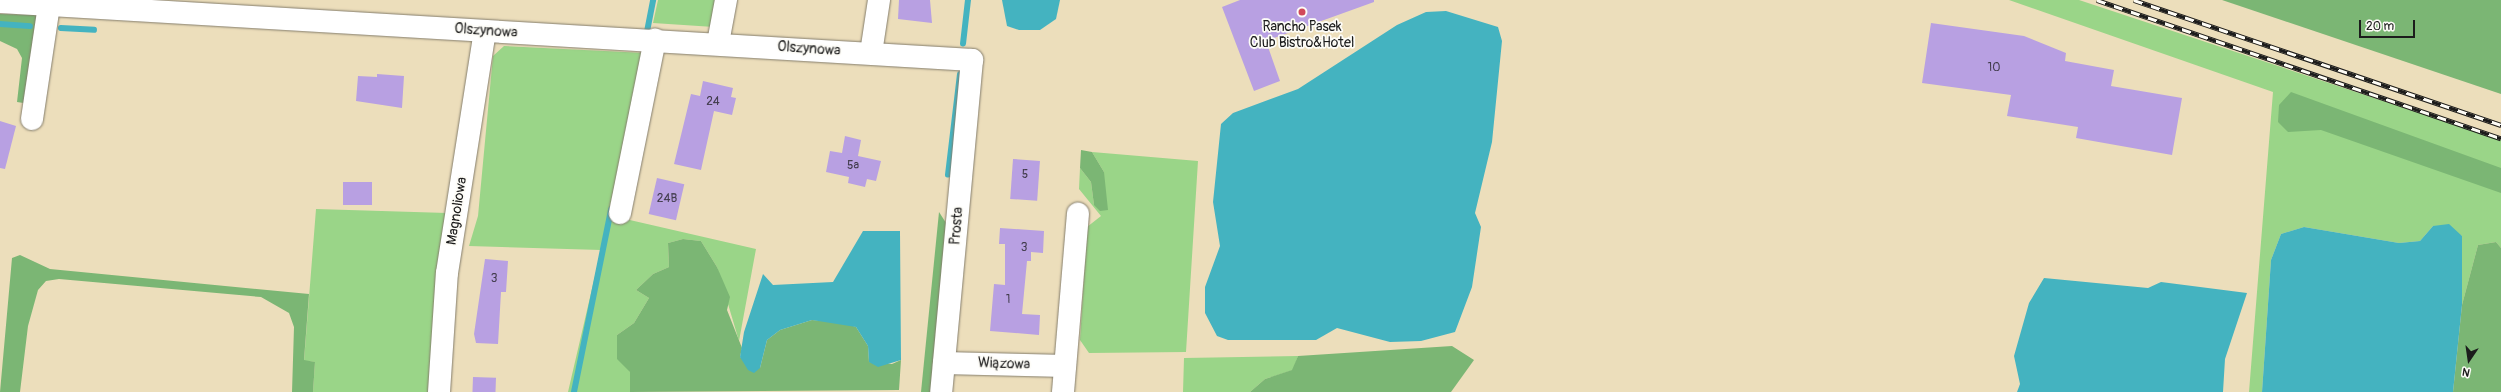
<!DOCTYPE html>
<html>
<head>
<meta charset="utf-8">
<style>
  body { margin:0 }
  #map { position:relative; width:2501px; height:392px; overflow:hidden; background:#ecdebb; font-family:Pangolin,sans-serif }
  div>[style] { position:absolute }
  .green>* { inset:0; background:#9ad588 }
  .forest>* { inset:0; background:#7bb674 }
  .water>* { inset:0; background:#44b3c0 }
  .stream>* { height:5.5px; margin:-2.75px; padding:0 2.75px; transform-origin:2.75px; border-radius:2.75px; background:#44b3c0 }
  .building>* { inset:0; background:#b8a0e2; transform-origin:0 0 }
  .roads { filter:drop-shadow(0 0 1px #847d6c) drop-shadow(0 0 1px #847d6c) }
  .minor>* { height:22px; margin:-11px; padding:0 11px; transform-origin:11px; border-radius:11px; background:#fff }
  .rail>* { height:4.5px; margin-top:-2.25px; transform-origin:0; background:repeating-linear-gradient(90deg,#fdfcf7 0 9px,#1c1c1c 0 18px); box-sizing:border-box; border-block:1px solid #1c1c1c }
  .dots>* { width:11px; height:11px; translate:-50% -50%; box-sizing:border-box; border:2px solid #fdfcf7; border-radius:50% }
  span { translate:-50% -50%; white-space:nowrap; text-align:center; line-height:1.15; -webkit-text-stroke:3.5px #fdfcf7; paint-order:stroke }
  .number-label { font-size:12px; color:#433d4e }
  .number-label span { -webkit-text-stroke-width:0 }
  .poi-label { font-size:14px; color:#1c1c1c }
  .street-label { font-size:14px; color:#1c1c1c }
  .north { position:absolute; left:2449px; top:340px; width:40px; height:40px; -webkit-text-stroke:3px #fdfcf7; paint-order:stroke; rotate:193deg; font-size:11px; font-weight:700; line-height:16px; text-align:center; color:#1c1c1c }
  .north::after { content:''; display:block; margin:auto; width:14px; height:18px; background:#1c1c1c; clip-path:polygon(50% 0,100% 100%,50% 72%,0 100%) }
  .scale { position:absolute; left:2359px; top:20px; width:56px; height:18px; box-sizing:border-box; border:2px solid #1c1c1c; border-top:0; padding-left:5px; font-size:12px; line-height:14px; white-space:nowrap; color:#1c1c1c; -webkit-text-stroke:3px #fdfcf7; paint-order:stroke }
</style>
</head>
<body>
<div id="map">
  <div class="green">
    <div style="clip-path:polygon(658px 0,719px 0,714px 27px,653px 23px)"></div>
    <div style="clip-path:polygon(2009px 0,2079px 0,2501px 140px,2501px 248px,2496px 242px,2478px 245px,2462px 305px,2462px 236px,2433px 226px,2420px 241px,2399px 243px,2304px 227px,2281px 234px,2271px 260px,2262px 392px,2249px 392px,2273px 92px)"></div>
    <div style="clip-path:polygon(504px 46px,645px 53px,608px 215px,756px 249px,739px 341px,717px 267px,701px 241px,683px 239px,668px 243px,669px 267px,653px 274px,636px 290px,649px 298px,634px 323px,617px 335px,630px 372px,630px 392px,568px 392px,601px 250px,469px 246px,478px 216px,493px 56px)"></div>
    <div style="clip-path:polygon(1092px 152px,1198px 161px,1186px 352px,1089px 353px,1080px 340px,1087px 227px,1101px 216px,1079px 189px,1080px 168px,1091px 182px,1094px 205px,1104px 172px)"></div>
    <div style="clip-path:polygon(316px 209px,447px 213px,431px 392px,313px 392px,315px 362px,304px 361px)"></div>
    <div style="clip-path:polygon(1298px 356px,1293px 370px,1265px 379px,1250px 392px,1183px 392px,1184px 358px)"></div>
  </div>
  <div class="forest">
    <div style="clip-path:polygon(2222px 0,2501px 0,2501px 94px)"></div>
    <div style="clip-path:polygon(0 14px,41px 15px,30px 104px,17px 102px,22px 58px,17px 49px,0 41px)"></div>
    <div style="clip-path:polygon(2291px 92px,2501px 168px,2501px 193px,2321px 130px,2288px 132px,2278px 122px,2279px 105px)"></div>
    <div style="clip-path:polygon(1081px 150px,1092px 152px,1104px 172px,1108px 210px,1100px 211px,1094px 205px,1091px 182px,1080px 168px)"></div>
    <div style="clip-path:polygon(939px 212px,948px 226px,933px 392px,921px 392px)"></div>
    <div style="clip-path:polygon(683px 239px,701px 241px,717px 267px,730px 297px,727px 310px,742px 348px,740px 357px,760px 368px,767px 340px,780px 330px,812px 320px,845px 323px,856px 327px,868px 346px,869px 362px,892px 364px,901px 360px,899px 390px,630px 392px,630px 372px,617px 359px,617px 335px,634px 323px,649px 298px,636px 290px,653px 274px,669px 267px,668px 243px)"></div>
    <div style="clip-path:polygon(2496px 242px,2501px 248px,2501px 392px,2453px 392px,2462px 305px,2478px 245px)"></div>
    <div style="clip-path:polygon(20px 255px,50px 269px,309px 294px,304px 360px,315px 362px,313px 392px,292px 392px,294px 327px,289px 313px,261px 297px,59px 279px,46px 281px,38px 290px,28px 326px,20px 392px,0 392px,12px 258px)"></div>
    <div style="clip-path:polygon(1452px 346px,1474px 360px,1451px 392px,1250px 392px,1265px 379px,1292px 370px,1298px 356px)"></div>
  </div>
  <div class="water">
    <div style="clip-path:polygon(1002px 0,1060px 0,1056px 19px,1040px 30px,1019px 30px,1007px 26px)"></div>
    <div style="clip-path:polygon(1446px 11px,1498px 27px,1502px 41px,1492px 142px,1475px 213px,1481px 227px,1472px 287px,1455px 332px,1421px 341px,1390px 342px,1337px 328px,1316px 340px,1228px 340px,1217px 336px,1205px 313px,1205px 287px,1220px 246px,1213px 202px,1221px 124px,1233px 113px,1298px 89px,1397px 25px,1426px 12px)"></div>
    <div style="clip-path:polygon(2449px 224px,2462px 236px,2462px 305px,2453px 392px,2262px 392px,2271px 260px,2281px 234px,2304px 227px,2399px 243px,2420px 241px,2433px 226px)"></div>
    <div style="clip-path:polygon(863px 231px,900px 231px,901px 360px,878px 367px,869px 362px,868px 346px,856px 327px,812px 320px,780px 330px,767px 340px,760px 368px,754px 373px,748px 370px,740px 357px,744px 332px,763px 274px,773px 285px,833px 282px)"></div>
    <div style="clip-path:polygon(2044px 278px,2148px 288px,2161px 282px,2247px 293px,2225px 359px,2223px 392px,2017px 392px,2020px 384px,2014px 356px,2029px 303px)"></div>
  </div>
  <div class="stream">
    <div style="left:0;top:24px;width:30px;rotate:4deg"></div>
    <div style="left:61px;top:28px;width:33px;rotate:3deg"></div>
    <div style="left:646px;top:37px;width:38px;rotate:-79deg"></div>
    <div style="left:963px;top:44px;width:44px;rotate:-83.5deg"></div>
    <div style="left:948px;top:175px;width:101px;rotate:-83.2deg"></div>
    <div style="left:574px;top:392px;width:186px;rotate:-78.5deg"></div>
  </div>
  <div class="building">
    <div style="clip-path:polygon(899px 0,930px 0,932px 23px,898px 19px)"></div>
    <div style="clip-path:polygon(1240px 0,1374px 0,1374px 2px,1266px 41px,1280px 81px,1254px 91px,1222px 7px)"></div>
    <div style="clip-path:polygon(1931px 23px,2024px 36px,2066px 53px,2065px 61px,2114px 70px,2111px 86px,2182px 98px,2172px 155px,2076px 138px,2078px 127px,2007px 116px,2011px 95px,1922px 83px)"></div>
    <div style="clip-path:polygon(377px 74px,404px 76px,402px 108px,356px 101px,358px 76px,377px 77px)"></div>
    <div style="clip-path:polygon(703px 81px,733px 88px,731px 97px,736px 98px,732px 115px,714px 111px,701px 170px,674px 164px,691px 94px,700px 96px)"></div>
    <div style="clip-path:polygon(0 121px,16px 126px,5px 169px,0 168px)"></div>
    <div style="clip-path:polygon(845px 136px,861px 140px,858px 156px,881px 161px,876px 181px,867px 179px,865px 187px,848px 183px,849px 177px,826px 172px,830px 151px,842px 153px)"></div>
    <div style="left:1013px;top:159px;width:27px;height:40px;rotate:4deg"></div>
    <div style="left:657px;top:178px;width:28px;height:37px;rotate:13deg"></div>
    <div style="left:343px;top:182px;width:29px;height:23px"></div>
    <div style="clip-path:polygon(1000px 228px,1044px 231px,1043px 253px,1031px 252px,1031px 261px,1027px 261px,1022px 314px,1040px 315px,1039px 335px,990px 331px,994px 284px,1005px 285px,1005px 244px,999px 244px)"></div>
    <div style="clip-path:polygon(485px 259px,508px 261px,506px 292px,501px 292px,498px 344px,476px 343px,474px 334px)"></div>
    <div style="left:473px;top:377px;width:23px;height:15px;rotate:2deg"></div>
  </div>
  <div class="roads">
    <div class="minor">
      <div style="left:0;top:2px;width:974px;rotate:3.41deg"></div>
      <div style="left:972px;top:60px;width:333px;rotate:95.3deg"></div>
      <div style="left:718px;top:43px;width:44px;rotate:-79.5deg"></div>
      <div style="left:871px;top:53px;width:54px;rotate:-81.4deg"></div>
      <div style="left:32px;top:119px;width:115px;rotate:-81.5deg"></div>
      <div style="left:620px;top:213px;width:177px;rotate:-78.6deg"></div>
      <div style="left:944px;top:363px;width:121px;rotate:1.4deg"></div>
      <div style="left:439px;top:392px;width:119px;rotate:-86.2deg"></div>
      <div style="left:447px;top:273px;width:245px;rotate:-81.1deg"></div>
      <div style="left:1063px;top:392px;width:179px;rotate:-85.2deg"></div>
    </div>
  </div>
  <div class="rail">
    <div style="left:2097px;top:0;width:427px;rotate:18.9deg"></div>
    <div style="left:2134px;top:0;width:388px;rotate:18.8deg"></div>
  </div>
  <div class="dots">
    <div style="left:1302px;top:12px;background:#d1495b"></div>
  </div>
  <div class="number-label">
    <span style="left:1994px;top:68px">10</span>
    <span style="left:713px;top:102px">24</span>
    <span style="left:853px;top:166px">5a</span>
    <span style="left:1025px;top:175px">5</span>
    <span style="left:667px;top:199px">24B</span>
    <span style="left:1024px;top:248px">3</span>
    <span style="left:494px;top:279px">3</span>
    <span style="left:1008px;top:300px">1</span>
  </div>
  <div class="poi-label">
    <span style="left:1302px;top:35px">Rancho Pasek<br>Club Bistro&amp;Hotel</span>
  </div>
  <div class="street-label">
    <span style="left:486px;top:31px;rotate:4deg">Olszynowa</span>
    <span style="left:809px;top:49px;rotate:4deg">Olszynowa</span>
    <span style="left:457px;top:211px;rotate:-81deg">Magnoliowa</span>
    <span style="left:957px;top:226px;rotate:-85deg">Prosta</span>
    <span style="left:1004px;top:364px;rotate:2deg">Wiązowa</span>
  </div>
  <div class="north">N</div>
  <div class="scale">20 m</div>
</div>
</body>
</html>
